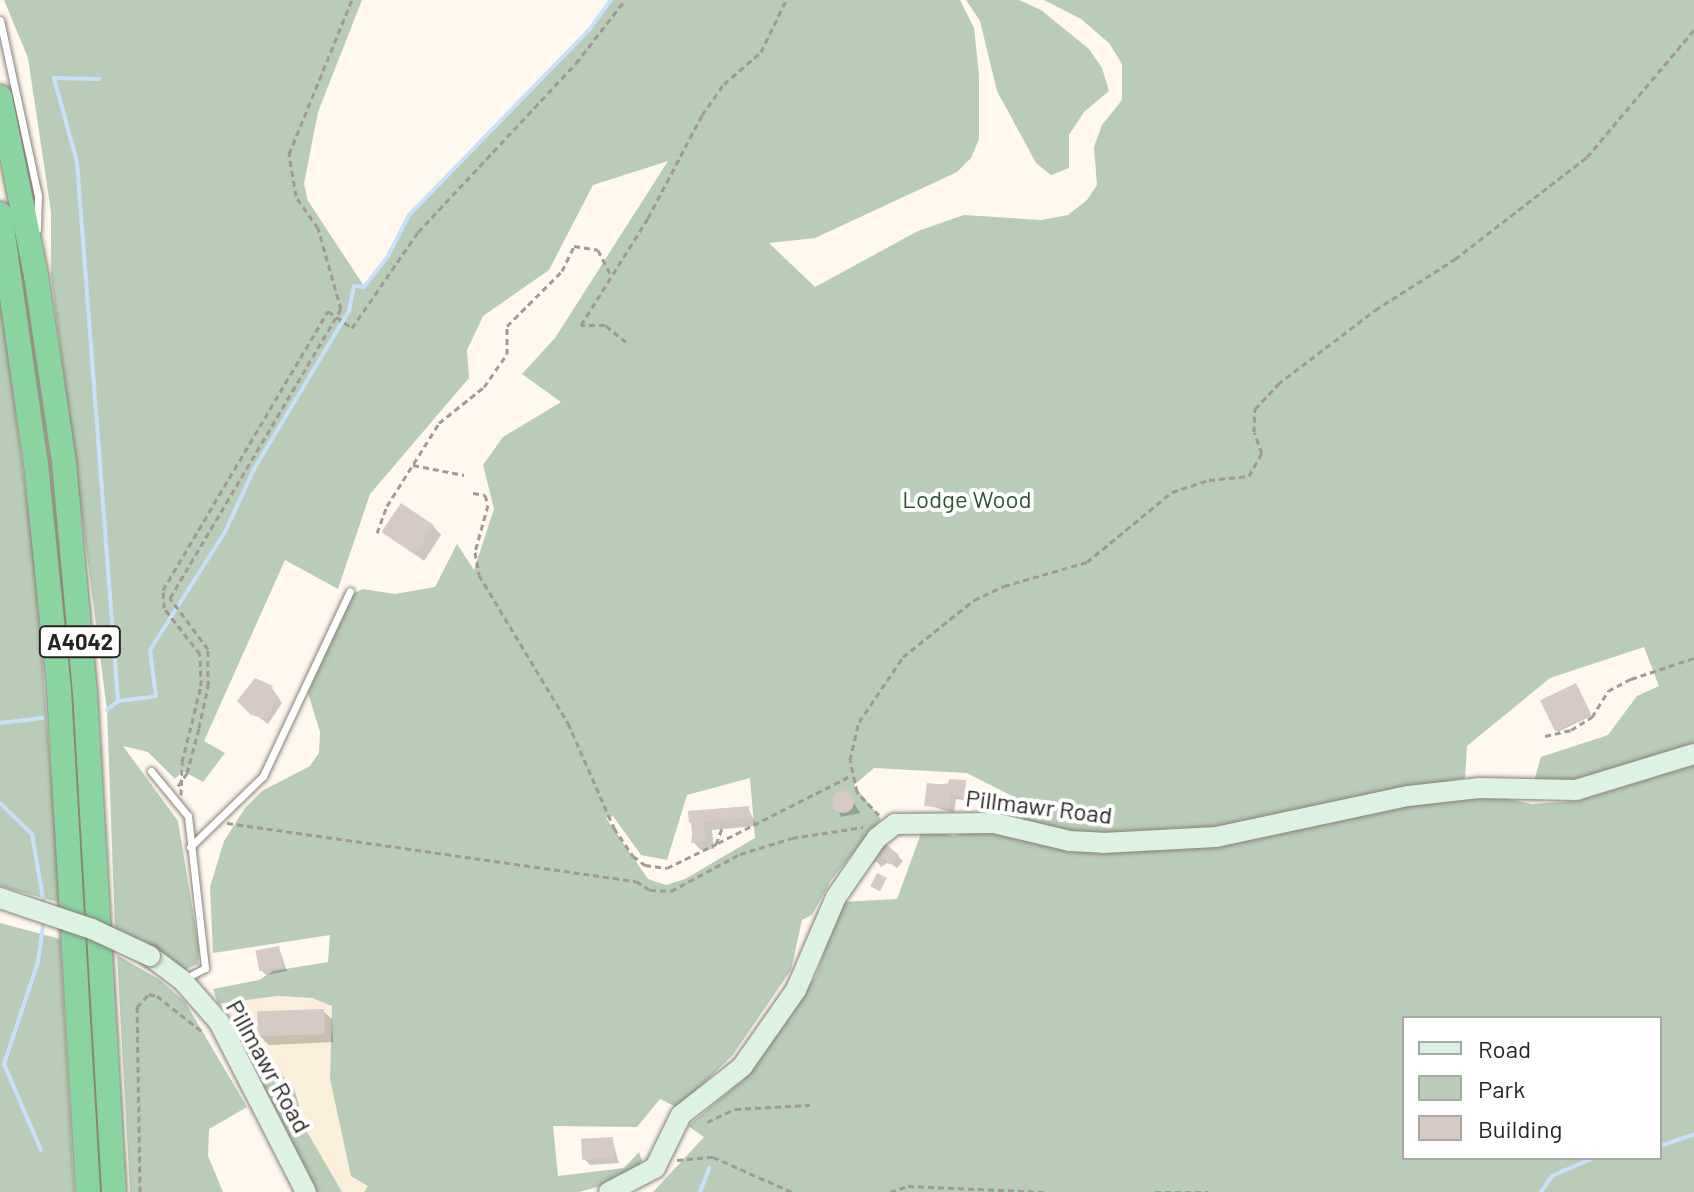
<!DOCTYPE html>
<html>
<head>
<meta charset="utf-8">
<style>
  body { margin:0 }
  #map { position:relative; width:1694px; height:1192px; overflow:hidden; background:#fef8ef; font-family:Barlow,sans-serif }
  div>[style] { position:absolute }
  .built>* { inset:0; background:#fbefdc }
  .green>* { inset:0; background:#b8ccb8 }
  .shadow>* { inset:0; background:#0003 }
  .stream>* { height:4px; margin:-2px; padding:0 2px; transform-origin:2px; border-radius:2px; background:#c8e1fa }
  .building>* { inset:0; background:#d7c9c3; transform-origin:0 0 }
  .round { border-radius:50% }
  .path>* { height:3px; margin-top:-1.5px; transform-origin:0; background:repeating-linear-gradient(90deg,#9f9a93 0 6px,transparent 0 10px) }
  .roads { filter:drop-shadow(0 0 2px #878075) drop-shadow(0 0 2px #878075) }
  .lane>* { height:7px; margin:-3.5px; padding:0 3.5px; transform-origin:3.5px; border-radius:3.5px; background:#fff }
  .secondary>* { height:20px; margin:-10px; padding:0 10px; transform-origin:10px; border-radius:10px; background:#dcf2e3 }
  .highway>* { height:24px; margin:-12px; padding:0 12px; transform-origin:12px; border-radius:12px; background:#89d4a1 }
  .bridges { filter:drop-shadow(0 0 2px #878075) drop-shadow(0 0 2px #878075) }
  .secondary-bridge>* { height:20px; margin:-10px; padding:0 10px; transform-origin:10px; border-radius:10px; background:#dcf2e3 }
  span { translate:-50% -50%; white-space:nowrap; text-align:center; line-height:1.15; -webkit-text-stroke:8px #fff; paint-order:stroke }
  .shield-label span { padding:2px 6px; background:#fff; border:2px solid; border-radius:6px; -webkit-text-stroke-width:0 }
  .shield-label { font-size:22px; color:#282521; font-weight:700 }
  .park-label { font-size:24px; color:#2e542f }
  .street-label { font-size:24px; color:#282521 }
  .legend { position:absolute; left:1402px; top:1016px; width:260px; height:144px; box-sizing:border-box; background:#fff; border:2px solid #a9a8a6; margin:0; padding:10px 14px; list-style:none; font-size:24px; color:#282521 }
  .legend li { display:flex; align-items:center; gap:16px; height:40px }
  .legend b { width:40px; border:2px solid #a9a8a6 }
</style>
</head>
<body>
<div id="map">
  <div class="built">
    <div style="clip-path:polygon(277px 996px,312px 998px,332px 1006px,330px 1079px,368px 1186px,364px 1192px,342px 1192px,332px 1182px,306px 1130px,294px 1088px,267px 1073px,263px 1078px,218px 1004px)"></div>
  </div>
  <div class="green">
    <div style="clip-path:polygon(evenodd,4px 0,362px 0,318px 112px,304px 184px,308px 201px,364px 286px,388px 256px,409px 215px,589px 30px,611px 0,960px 0,974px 28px,979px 75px,979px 139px,971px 158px,957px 172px,815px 238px,769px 243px,815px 287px,918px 231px,964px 215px,1041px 220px,1068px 215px,1087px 200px,1097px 185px,1094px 147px,1102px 125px,1122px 100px,1122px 64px,1109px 43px,1081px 19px,1044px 0,1694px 0,1694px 746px,1573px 781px,1533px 784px,1541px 757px,1608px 735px,1637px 696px,1659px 686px,1644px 647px,1550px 678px,1467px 746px,1465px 778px,1208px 831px,1093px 835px,1049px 830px,1022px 823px,1022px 801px,967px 773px,874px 768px,854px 785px,881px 819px,831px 880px,812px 915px,802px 920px,791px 970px,732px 1056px,678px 1108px,660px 1099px,637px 1127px,553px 1126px,558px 1176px,624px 1168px,639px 1152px,642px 1161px,630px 1178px,579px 1192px,364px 1192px,368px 1186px,351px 1176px,330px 1079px,332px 1006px,312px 998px,277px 996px,218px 1004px,213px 989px,259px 980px,273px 971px,328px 962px,330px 935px,213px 953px,210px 887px,224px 841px,245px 808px,262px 791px,310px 766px,319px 753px,320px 732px,308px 693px,350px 595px,363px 589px,395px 594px,435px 587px,457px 544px,474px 570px,494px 509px,483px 465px,503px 437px,561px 402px,522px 374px,555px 338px,668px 161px,593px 185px,549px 270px,483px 316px,467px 350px,469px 378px,370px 494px,338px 589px,285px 560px,204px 741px,225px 753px,203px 782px,183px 771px,175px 779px,148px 752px,123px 746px,178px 821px,199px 949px,198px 964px,184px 970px,115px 929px,107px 710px,51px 276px,51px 212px,28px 58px,4px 0,750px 778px,755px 838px,685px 879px,666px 885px,648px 879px,606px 818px,613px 816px,641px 855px,667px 860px,687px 795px,750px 778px)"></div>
    <div style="clip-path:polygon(966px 0,1019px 0,1041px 10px,1089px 49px,1102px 68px,1109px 91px,1084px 112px,1069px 135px,1069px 168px,1051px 175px,1036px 163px,997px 91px,980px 21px)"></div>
    <div style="clip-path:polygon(0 294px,34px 556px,61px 903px,0 886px)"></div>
    <div style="clip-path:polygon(evenodd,1694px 765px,1694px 1192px,653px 1192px,704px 1137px,688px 1126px,745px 1078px,816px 976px,841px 902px,897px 899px,923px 828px,953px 836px,986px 828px,1102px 854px,1417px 804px,1497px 797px,1532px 804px,1577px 801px,1694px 765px,1404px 1018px,1660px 1018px,1660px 1158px,1404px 1158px,1404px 1018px)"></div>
    <div style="clip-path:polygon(0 923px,60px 939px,74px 1192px,0 1192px)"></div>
    <div style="clip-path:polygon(117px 955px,160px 980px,185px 1002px,247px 1107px,209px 1129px,208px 1156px,223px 1192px,130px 1192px)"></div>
    <div style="clip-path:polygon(267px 1073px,281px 1074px,294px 1088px,306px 1130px,342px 1192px,312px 1192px,260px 1090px)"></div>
  </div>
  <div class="shadow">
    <div style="clip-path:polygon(433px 526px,441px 535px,424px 561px,384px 531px)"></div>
    <div style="clip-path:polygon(272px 688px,282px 703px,268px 724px,244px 706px)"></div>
    <div style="clip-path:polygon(1578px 688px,1591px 716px,1558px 732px,1556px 730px)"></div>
    <div style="clip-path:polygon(965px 782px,969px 801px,956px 799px,954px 813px,927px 805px,929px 785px)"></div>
    <div style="clip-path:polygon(848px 793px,860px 813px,841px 817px,834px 800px)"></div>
    <div style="clip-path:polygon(748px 808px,757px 826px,712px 830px,714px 849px,701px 850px,693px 842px,691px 822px)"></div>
    <div style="clip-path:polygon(871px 852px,898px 856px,903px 861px,897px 868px,889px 862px,881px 867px)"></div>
    <div style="clip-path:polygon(279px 948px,287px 971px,266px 975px,260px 969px)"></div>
    <div style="clip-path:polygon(323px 1011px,332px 1019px,333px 1042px,269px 1045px,260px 1036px)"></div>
    <div style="clip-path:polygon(612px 1139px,619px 1163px,590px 1165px,584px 1159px)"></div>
  </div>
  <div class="stream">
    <div style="left:99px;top:79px;width:45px;rotate:-178.7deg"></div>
    <div style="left:54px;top:78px;width:87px;rotate:74.7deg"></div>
    <div style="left:77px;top:162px;width:541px;rotate:85.65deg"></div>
    <div style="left:107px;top:710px;width:14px;rotate:-39deg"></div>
    <div style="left:118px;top:701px;width:38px;rotate:-7deg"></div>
    <div style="left:156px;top:696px;width:46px;rotate:-97.4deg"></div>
    <div style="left:150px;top:650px;width:140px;rotate:-57.6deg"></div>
    <div style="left:225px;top:532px;width:69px;rotate:-65.3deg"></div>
    <div style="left:254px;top:469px;width:184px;rotate:-59deg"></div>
    <div style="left:349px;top:311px;width:25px;rotate:-79deg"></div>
    <div style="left:354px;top:286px;width:10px;rotate:6deg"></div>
    <div style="left:364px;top:287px;width:39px;rotate:-52deg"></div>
    <div style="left:388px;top:256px;width:46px;rotate:-62.9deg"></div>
    <div style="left:409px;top:215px;width:258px;rotate:-45.8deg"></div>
    <div style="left:589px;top:30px;width:37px;rotate:-54deg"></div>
    <div style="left:0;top:723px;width:43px;rotate:-6.6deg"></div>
    <div style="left:0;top:803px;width:45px;rotate:44.1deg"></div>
    <div style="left:32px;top:834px;width:72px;rotate:80.4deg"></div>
    <div style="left:1660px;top:1146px;width:36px;rotate:-19deg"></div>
    <div style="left:41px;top:1150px;width:94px;rotate:-113.3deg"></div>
    <div style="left:4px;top:1064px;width:108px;rotate:-71.6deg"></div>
    <div style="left:38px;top:962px;width:44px;rotate:-82.2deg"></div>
    <div style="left:700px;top:1192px;width:26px;rotate:-69deg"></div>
    <div style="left:1541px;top:1192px;width:19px;rotate:-55deg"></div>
    <div style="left:1552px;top:1176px;width:45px;rotate:-23.7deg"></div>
  </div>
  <div class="building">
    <div style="left:401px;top:503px;width:40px;height:35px;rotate:34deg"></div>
    <div style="clip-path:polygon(255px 678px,273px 686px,270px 692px,278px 696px,267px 719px,251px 715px,237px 701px)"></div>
    <div style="left:1576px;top:683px;width:34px;height:40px;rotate:64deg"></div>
    <div style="clip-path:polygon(949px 779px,966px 780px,964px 796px,951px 795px,950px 808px,924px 806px,927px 783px,948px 785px)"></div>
    <div class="round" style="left:832px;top:791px;width:22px;height:22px"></div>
    <div style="clip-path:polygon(749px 806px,750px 818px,704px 822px,706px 841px,691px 843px,694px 822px,689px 823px,688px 811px)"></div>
    <div style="clip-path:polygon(880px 839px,899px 855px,890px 865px,883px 858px,874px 863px,870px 860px)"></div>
    <div style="left:877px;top:873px;width:11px;height:15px;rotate:27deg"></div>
    <div style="left:279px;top:946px;width:21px;height:24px;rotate:79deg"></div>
    <div style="left:324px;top:1009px;width:25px;height:67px;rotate:88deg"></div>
    <div style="left:613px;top:1137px;width:21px;height:32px;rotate:87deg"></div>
  </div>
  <div class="path">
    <div style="left:626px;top:342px;width:27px;rotate:-141deg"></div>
    <div style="left:605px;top:325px;width:24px;rotate:180deg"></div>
    <div style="left:581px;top:325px;width:126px;rotate:-57.9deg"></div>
    <div style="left:648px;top:218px;width:116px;rotate:-62.3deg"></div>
    <div style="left:702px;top:115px;width:38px;rotate:-55deg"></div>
    <div style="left:724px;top:84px;width:49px;rotate:-40.9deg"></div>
    <div style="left:761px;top:52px;width:58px;rotate:-64.3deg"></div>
    <div style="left:413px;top:465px;width:52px;rotate:11.1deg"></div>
    <div style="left:473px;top:493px;width:12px;rotate:9deg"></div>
    <div style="left:485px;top:495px;width:10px;rotate:73deg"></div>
    <div style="left:488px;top:505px;width:49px;rotate:105.5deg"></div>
    <div style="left:475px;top:552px;width:23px;rotate:80deg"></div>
    <div style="left:479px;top:575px;width:173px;rotate:59deg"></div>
    <div style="left:568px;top:723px;width:115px;rotate:66.3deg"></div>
    <div style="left:614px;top:828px;width:34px;rotate:56deg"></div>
    <div style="left:633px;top:856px;width:15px;rotate:37deg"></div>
    <div style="left:645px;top:865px;width:22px;rotate:8deg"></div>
    <div style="left:667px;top:868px;width:55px;rotate:-26.1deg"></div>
    <div style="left:716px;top:844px;width:19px;rotate:-69deg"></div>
    <div style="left:377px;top:533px;width:29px;rotate:-70deg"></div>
    <div style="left:387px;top:506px;width:98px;rotate:-57.9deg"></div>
    <div style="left:439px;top:423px;width:58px;rotate:-38.7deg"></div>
    <div style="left:484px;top:387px;width:40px;rotate:-55.1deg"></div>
    <div style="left:507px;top:354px;width:28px;rotate:-90deg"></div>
    <div style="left:507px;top:326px;width:78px;rotate:-45deg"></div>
    <div style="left:562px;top:271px;width:28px;rotate:-64deg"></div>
    <div style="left:574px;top:246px;width:24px;rotate:9deg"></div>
    <div style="left:598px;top:250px;width:29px;rotate:63deg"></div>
    <div style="left:1545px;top:736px;width:27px;rotate:-13deg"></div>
    <div style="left:1571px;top:730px;width:25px;rotate:-32deg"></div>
    <div style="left:1592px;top:717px;width:31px;rotate:-58deg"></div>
    <div style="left:1608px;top:691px;width:26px;rotate:-28deg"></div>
    <div style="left:1631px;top:679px;width:66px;rotate:-18.4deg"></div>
    <div style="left:178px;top:786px;width:16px;rotate:-55deg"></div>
    <div style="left:187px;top:773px;width:47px;rotate:-75.1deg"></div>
    <div style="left:199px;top:728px;width:43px;rotate:-77.9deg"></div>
    <div style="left:208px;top:686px;width:37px;rotate:-90deg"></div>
    <div style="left:208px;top:649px;width:64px;rotate:-126.7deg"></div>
    <div style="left:170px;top:598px;width:336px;rotate:-59.4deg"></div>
    <div style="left:341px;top:309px;width:84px;rotate:-105.9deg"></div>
    <div style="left:318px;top:228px;width:39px;rotate:-125deg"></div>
    <div style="left:296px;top:196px;width:43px;rotate:-99.5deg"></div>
    <div style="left:289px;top:154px;width:166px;rotate:-67.8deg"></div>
    <div style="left:181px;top:795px;width:33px;rotate:-88deg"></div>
    <div style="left:182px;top:762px;width:78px;rotate:-76deg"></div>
    <div style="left:201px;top:686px;width:32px;rotate:-92deg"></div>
    <div style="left:200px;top:654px;width:58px;rotate:-128deg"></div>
    <div style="left:164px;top:608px;width:18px;rotate:-93deg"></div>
    <div style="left:163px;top:590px;width:324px;rotate:-59.4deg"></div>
    <div style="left:328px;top:311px;width:29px;rotate:35deg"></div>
    <div style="left:352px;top:328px;width:116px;rotate:-55.5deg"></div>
    <div style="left:418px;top:232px;width:231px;rotate:-46.9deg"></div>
    <div style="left:576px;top:63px;width:80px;rotate:-52.1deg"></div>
    <div style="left:879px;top:815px;width:32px;rotate:-134deg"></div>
    <div style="left:857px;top:792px;width:33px;rotate:-102deg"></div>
    <div style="left:850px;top:760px;width:39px;rotate:-77deg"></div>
    <div style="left:859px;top:722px;width:78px;rotate:-55.9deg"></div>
    <div style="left:903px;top:657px;width:91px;rotate:-38.8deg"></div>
    <div style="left:974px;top:600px;width:33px;rotate:-25deg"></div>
    <div style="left:1004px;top:586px;width:86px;rotate:-16.1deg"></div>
    <div style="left:1087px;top:562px;width:110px;rotate:-39.5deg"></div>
    <div style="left:1172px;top:492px;width:39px;rotate:-18deg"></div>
    <div style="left:1209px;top:480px;width:40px;rotate:-5.7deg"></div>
    <div style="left:1249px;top:476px;width:26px;rotate:-61deg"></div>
    <div style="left:1262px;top:453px;width:22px;rotate:-111deg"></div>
    <div style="left:1254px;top:432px;width:23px;rotate:-88deg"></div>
    <div style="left:1255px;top:409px;width:34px;rotate:-47deg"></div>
    <div style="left:1278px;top:384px;width:122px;rotate:-37.3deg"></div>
    <div style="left:1375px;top:310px;width:95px;rotate:-32.5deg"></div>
    <div style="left:1455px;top:259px;width:167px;rotate:-37.7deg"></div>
    <div style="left:1587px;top:157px;width:166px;rotate:-49.9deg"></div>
    <div style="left:227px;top:823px;width:413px;rotate:8.1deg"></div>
    <div style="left:636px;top:881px;width:17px;rotate:33deg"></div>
    <div style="left:650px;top:890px;width:21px;rotate:3deg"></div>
    <div style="left:671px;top:891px;width:78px;rotate:-28.2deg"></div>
    <div style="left:740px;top:854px;width:54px;rotate:-17.1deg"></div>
    <div style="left:792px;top:838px;width:72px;rotate:-8.8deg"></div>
    <div style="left:718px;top:843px;width:148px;rotate:-26.9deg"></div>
    <div style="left:707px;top:1122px;width:31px;rotate:-25deg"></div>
    <div style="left:735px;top:1109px;width:75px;rotate:-3.1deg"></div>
    <div style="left:677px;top:1160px;width:36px;rotate:-5deg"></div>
    <div style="left:713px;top:1157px;width:86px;rotate:23.9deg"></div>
    <div style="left:140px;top:1192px;width:185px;rotate:-90.9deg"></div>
    <div style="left:137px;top:1007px;width:18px;rotate:-47deg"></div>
    <div style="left:149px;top:994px;width:8px;rotate:14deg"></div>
    <div style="left:157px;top:996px;width:60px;rotate:38.2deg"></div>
    <div style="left:890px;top:1192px;width:19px;rotate:-18deg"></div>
    <div style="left:908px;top:1186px;width:136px;rotate:2.5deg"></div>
    <div style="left:1155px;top:1192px;width:53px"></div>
  </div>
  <div class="roads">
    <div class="lane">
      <div style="left:0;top:20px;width:180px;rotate:77.8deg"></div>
      <div style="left:38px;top:196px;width:34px;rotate:92deg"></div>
      <div style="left:151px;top:771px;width:58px;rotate:50.6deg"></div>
      <div style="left:188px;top:816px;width:153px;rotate:83.6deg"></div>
      <div style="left:205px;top:968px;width:24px;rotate:152deg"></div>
      <div style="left:190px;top:847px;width:102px;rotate:-44.2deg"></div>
      <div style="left:263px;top:776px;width:204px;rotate:-64.8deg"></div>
    </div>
    <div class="secondary">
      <div style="left:150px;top:956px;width:40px;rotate:37deg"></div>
      <div style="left:182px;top:980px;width:56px;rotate:48.6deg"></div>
      <div style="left:219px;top:1022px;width:191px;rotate:62.9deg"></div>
      <div style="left:609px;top:1192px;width:52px;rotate:-27.6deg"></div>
      <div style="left:655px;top:1168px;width:59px;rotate:-63.9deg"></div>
      <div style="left:681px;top:1115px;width:78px;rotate:-38.2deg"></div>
      <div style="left:742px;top:1067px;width:94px;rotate:-55deg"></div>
      <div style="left:796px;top:990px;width:101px;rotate:-66.7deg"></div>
      <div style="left:836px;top:897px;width:72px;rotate:-55.2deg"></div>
      <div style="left:877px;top:838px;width:23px;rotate:-38deg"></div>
      <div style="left:895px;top:824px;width:99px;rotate:-0.6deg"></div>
      <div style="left:994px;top:823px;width:78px;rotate:13.3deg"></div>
      <div style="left:1070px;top:841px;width:33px;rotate:3deg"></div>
      <div style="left:1103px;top:843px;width:113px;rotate:-3deg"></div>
      <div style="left:1216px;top:837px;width:196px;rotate:-12.1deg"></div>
      <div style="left:1408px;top:796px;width:71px;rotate:-6.4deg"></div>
      <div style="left:1479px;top:788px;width:97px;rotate:1.2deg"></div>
      <div style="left:1576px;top:790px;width:123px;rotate:-17deg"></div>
    </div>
    <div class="highway">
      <div style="left:0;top:97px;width:182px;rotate:78.6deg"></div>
      <div style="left:36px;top:275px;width:190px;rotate:81.5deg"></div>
      <div style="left:64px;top:463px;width:230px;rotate:84.8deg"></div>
      <div style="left:85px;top:692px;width:501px;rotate:86.68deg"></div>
      <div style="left:0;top:214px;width:252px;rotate:81.8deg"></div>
      <div style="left:36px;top:463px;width:228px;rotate:84.2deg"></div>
      <div style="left:59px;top:690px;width:503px;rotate:86.69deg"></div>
    </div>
  </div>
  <div class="bridges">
    <div class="secondary-bridge">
      <div style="left:0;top:898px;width:97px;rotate:18.6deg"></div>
      <div style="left:92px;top:929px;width:64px;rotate:25deg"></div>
    </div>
  </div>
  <div class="shield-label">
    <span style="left:80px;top:642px">A4042</span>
  </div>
  <div class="park-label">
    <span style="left:967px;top:499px">Lodge Wood</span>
  </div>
  <div class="street-label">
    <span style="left:1039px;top:806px;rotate:7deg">Pillmawr Road</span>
    <span style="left:269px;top:1066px;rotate:61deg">Pillmawr Road</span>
  </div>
  <ul class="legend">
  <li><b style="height:10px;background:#dcf2e3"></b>Road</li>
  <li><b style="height:22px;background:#b8ccb8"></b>Park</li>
  <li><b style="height:22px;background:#d7c9c3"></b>Building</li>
  </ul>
</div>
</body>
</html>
